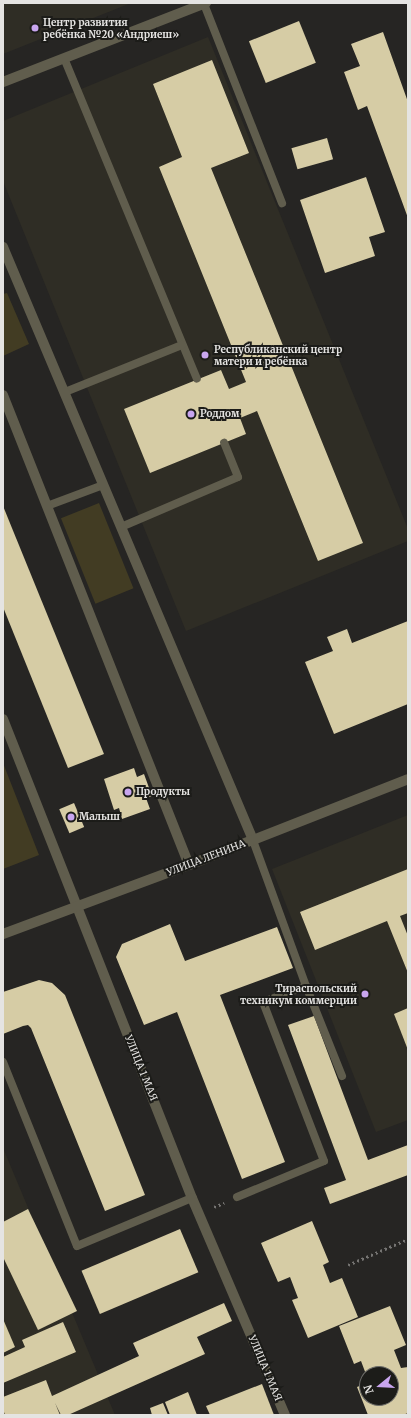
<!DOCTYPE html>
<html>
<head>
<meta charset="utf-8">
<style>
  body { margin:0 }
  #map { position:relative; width:411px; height:1418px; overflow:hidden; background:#262523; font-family:Merriweather,serif }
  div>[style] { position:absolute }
  .built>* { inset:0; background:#2f2d25 }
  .green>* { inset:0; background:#423c23; transform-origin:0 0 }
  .building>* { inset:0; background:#d6cca5; transform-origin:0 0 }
  .path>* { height:2.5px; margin-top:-1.25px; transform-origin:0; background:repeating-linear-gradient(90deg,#757472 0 2px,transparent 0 5px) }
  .service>* { height:8px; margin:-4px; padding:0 4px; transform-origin:4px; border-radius:4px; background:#605d4d }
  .minor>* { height:10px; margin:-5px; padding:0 5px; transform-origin:5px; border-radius:5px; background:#605d4d }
  .dots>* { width:11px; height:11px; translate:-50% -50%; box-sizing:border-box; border:2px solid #1c1c19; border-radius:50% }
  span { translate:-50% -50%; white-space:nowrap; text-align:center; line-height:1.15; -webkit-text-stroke:4px #1c1c19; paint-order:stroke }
  .poi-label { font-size:10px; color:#e5e4e2; font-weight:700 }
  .left { translate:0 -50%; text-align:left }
  .right { translate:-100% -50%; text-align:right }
  .street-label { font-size:10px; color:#e5e4e2 }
  .frame { position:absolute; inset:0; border:4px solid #e5e4e2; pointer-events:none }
  .north { position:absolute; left:359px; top:1366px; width:40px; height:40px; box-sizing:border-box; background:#1c1c19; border:1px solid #6c6c69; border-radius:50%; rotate:252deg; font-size:11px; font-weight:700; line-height:16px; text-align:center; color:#e5e4e2 }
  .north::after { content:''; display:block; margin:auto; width:14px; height:18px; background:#c8a5ef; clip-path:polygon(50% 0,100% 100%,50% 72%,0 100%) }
</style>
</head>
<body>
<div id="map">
  <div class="built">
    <div style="clip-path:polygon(3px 3px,131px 3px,3px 54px)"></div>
    <div style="clip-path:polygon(208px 37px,408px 529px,408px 541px,186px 631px,3px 181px,3px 121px)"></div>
    <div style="clip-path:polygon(408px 815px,408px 1120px,376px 1132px,272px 869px)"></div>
    <div style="clip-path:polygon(3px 1148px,115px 1415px,3px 1415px)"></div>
  </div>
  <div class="green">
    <div style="clip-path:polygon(7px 293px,29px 344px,3px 356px,3px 294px)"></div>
    <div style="left:99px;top:503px;width:92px;height:41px;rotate:68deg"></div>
    <div style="clip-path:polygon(3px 763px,39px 855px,3px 869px)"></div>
  </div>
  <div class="building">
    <div style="left:299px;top:21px;width:45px;height:54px;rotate:68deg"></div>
    <div style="clip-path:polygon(383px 32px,408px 102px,408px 218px,367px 106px,358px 110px,344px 72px,360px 66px,351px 44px)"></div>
    <div style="clip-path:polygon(212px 60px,249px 153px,211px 168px,363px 543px,318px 561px,257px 411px,240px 418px,246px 434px,150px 473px,124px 409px,221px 370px,229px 389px,246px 382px,159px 167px,182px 157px,153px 84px)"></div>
    <div style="left:327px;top:138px;width:22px;height:37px;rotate:74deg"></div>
    <div style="clip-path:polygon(366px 177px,385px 232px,369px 237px,375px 256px,325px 273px,300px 200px)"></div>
    <div style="clip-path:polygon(3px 506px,104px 754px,68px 768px,3px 607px)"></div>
    <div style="clip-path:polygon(408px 621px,408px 704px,334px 734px,305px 662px,333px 651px,327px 637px,347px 629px,352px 643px)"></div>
    <div style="clip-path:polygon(134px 768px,137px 777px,144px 774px,152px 796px,146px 798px,150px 809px,122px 819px,119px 808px,114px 810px,104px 779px)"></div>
    <div style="left:74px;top:803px;width:26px;height:16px;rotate:67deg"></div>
    <div style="clip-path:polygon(408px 869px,408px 913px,400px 916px,408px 936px,408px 973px,387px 921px,315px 950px,300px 912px)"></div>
    <div style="clip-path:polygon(170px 924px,185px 961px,277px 927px,293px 968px,220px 995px,285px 1162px,242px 1179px,177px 1012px,144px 1025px,116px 957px,122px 944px)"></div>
    <div style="clip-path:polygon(39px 980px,52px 983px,65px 995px,145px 1195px,105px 1211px,31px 1028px,28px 1025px,23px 1026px,3px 1034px,3px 992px)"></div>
    <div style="clip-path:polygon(408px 1008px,408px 1050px,394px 1014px)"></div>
    <div style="clip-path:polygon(314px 1016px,368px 1160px,408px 1145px,408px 1175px,330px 1204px,324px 1188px,346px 1180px,288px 1025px)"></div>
    <div style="clip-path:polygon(28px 1209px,77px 1311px,38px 1330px,3px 1257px,3px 1222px)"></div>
    <div style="clip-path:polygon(312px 1221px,329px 1262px,323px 1265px,330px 1283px,342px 1278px,358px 1317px,308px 1338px,292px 1300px,298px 1298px,290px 1277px,278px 1282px,261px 1243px)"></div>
    <div style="left:180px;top:1229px;width:47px;height:107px;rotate:67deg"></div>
    <div style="clip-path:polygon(224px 1303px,232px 1321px,197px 1337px,205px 1354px,68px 1415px,61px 1415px,55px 1403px,60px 1415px,5px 1415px,3px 1409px,3px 1397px,46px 1380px,52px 1396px,139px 1356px,133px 1343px)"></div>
    <div style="clip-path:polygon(390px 1306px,406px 1345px,394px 1350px,401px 1368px,408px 1367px,408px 1413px,403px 1415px,368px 1415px,357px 1387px,367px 1383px,367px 1398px,391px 1398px,391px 1374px,367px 1374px,367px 1377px,361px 1361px,354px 1364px,339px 1326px)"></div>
    <div style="clip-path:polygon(3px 1319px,15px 1347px,3px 1353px)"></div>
    <div style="clip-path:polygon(63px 1322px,76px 1352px,3px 1383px,3px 1357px,25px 1347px,22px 1340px)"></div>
    <div style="clip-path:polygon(262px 1384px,274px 1415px,210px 1415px,206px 1406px)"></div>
    <div style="clip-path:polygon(188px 1392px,197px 1415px,170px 1415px,165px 1402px)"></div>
    <div style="clip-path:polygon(163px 1403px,168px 1415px,152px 1415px,150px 1408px)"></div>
  </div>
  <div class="path">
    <div style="left:214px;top:1207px;width:11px;rotate:-22deg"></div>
    <div style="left:348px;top:1265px;width:65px;rotate:-23.4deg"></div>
  </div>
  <div class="service">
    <div style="left:204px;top:4px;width:214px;rotate:68.6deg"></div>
    <div style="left:64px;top:58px;width:347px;rotate:67.5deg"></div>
    <div style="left:65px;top:392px;width:126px;rotate:-21.9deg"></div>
    <div style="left:47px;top:506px;width:60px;rotate:-20.6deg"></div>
    <div style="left:121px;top:527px;width:127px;rotate:-23.1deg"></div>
    <div style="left:238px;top:477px;width:37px;rotate:-112deg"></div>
    <div style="left:306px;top:986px;width:97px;rotate:68.2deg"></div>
    <div style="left:3px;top:1062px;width:198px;rotate:68.1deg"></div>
    <div style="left:77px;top:1246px;width:125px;rotate:-22.7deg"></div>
    <div style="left:237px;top:1197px;width:94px;rotate:-22.5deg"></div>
    <div style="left:324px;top:1161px;width:170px;rotate:-111deg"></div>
    <div style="left:263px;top:1002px;width:46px;rotate:-20.4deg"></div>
    <div style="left:306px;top:986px;width:155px;rotate:-110deg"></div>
  </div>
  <div class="minor">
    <div style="left:3px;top:82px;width:218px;rotate:-21.3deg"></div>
    <div style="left:3px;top:247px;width:644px;rotate:67.14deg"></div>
    <div style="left:3px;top:395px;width:505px;rotate:68.41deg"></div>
    <div style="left:3px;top:719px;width:515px;rotate:68.47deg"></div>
    <div style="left:192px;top:1198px;width:236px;rotate:66.8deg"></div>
    <div style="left:3px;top:934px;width:198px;rotate:-20.4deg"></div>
    <div style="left:189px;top:865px;width:235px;rotate:-21.4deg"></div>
  </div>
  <div class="dots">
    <div style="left:35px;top:28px;background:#c8a5ef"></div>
    <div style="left:205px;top:355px;background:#c8a5ef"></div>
    <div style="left:191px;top:414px;background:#c8a5ef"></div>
    <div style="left:128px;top:792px;background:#c8a5ef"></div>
    <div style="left:71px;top:817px;background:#c8a5ef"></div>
    <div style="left:365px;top:994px;background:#c8a5ef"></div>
  </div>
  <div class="poi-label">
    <span class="left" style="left:43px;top:28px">Центр развития<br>ребёнка №20 «Андриеш»</span>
    <span class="left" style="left:214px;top:355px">Республиканский центр<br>матери и ребёнка</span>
    <span class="left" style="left:200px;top:414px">Роддом</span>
    <span class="left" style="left:136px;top:792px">Продукты</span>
    <span class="left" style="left:79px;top:817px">Малыш</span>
    <span class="right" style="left:357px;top:994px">Тираспольский<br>техникум коммерции</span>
  </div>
  <div class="street-label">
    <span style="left:206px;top:858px;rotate:-21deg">УЛИЦА ЛЕНИНА</span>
    <span style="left:141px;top:1068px;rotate:68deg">УЛИЦА 1 МАЯ</span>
    <span style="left:265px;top:1368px;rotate:67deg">УЛИЦА 1 МАЯ</span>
  </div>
  <div class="frame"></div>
  <div class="north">N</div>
</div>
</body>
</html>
